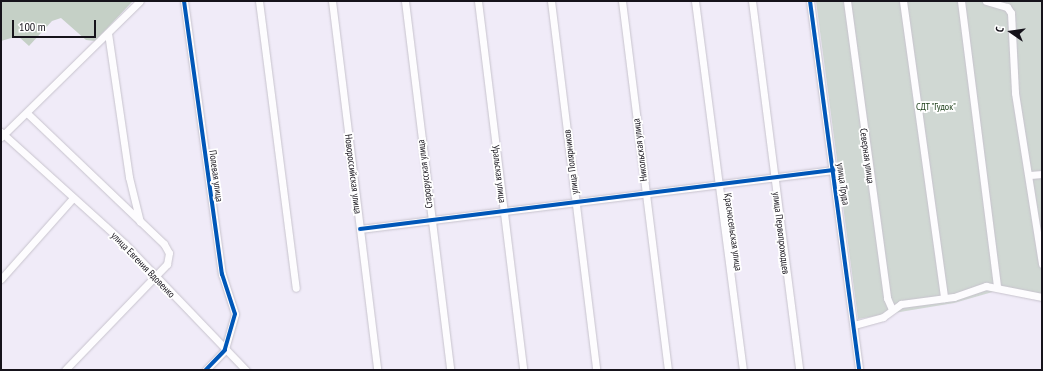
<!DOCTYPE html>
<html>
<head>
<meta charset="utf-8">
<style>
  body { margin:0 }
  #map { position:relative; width:1043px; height:371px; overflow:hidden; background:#f0ebf8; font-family:"PT Sans Narrow",sans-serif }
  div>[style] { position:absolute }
  .green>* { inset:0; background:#d0d8d3 }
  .forest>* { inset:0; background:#c5d0c6 }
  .roads { filter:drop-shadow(0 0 1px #c7c3cd) drop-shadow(0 0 1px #c7c3cd) }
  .minor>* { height:7px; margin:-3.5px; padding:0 3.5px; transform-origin:3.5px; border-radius:3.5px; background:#fdfcfe }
  .cycleway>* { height:4px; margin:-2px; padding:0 2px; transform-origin:2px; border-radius:2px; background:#0057b8 }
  span { translate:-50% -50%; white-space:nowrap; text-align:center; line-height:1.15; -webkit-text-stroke:3.5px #fff; paint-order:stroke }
  .park-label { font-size:10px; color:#193b15 }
  .street-label { font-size:10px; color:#16131b }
  .frame { position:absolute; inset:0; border:2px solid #16131b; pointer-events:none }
  .north { position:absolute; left:991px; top:12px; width:40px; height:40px; -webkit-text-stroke:3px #fff; paint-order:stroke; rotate:283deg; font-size:11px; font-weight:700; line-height:16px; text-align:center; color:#16131b }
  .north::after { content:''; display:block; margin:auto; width:14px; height:18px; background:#16131b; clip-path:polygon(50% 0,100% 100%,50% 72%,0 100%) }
  .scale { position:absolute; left:12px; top:20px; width:84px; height:18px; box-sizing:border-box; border:2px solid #16131b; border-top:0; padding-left:5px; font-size:12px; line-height:14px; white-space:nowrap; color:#16131b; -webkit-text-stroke:3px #fff; paint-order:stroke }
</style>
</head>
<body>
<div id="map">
  <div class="green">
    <div style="clip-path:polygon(816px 1px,1042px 1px,1042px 301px,996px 291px,954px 303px,858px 319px)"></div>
  </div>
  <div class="forest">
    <div style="clip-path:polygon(1px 1px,133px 1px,95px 41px,86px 40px,61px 18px,52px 21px,29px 46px,18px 36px,1px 41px)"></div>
  </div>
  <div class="roads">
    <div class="minor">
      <div style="left:184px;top:1px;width:276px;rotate:82.1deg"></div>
      <div style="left:222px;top:274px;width:42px;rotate:72deg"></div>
      <div style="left:235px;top:314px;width:37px;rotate:106deg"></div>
      <div style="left:225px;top:350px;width:28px;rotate:134deg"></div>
      <div style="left:259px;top:1px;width:289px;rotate:82.7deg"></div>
      <div style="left:332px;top:1px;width:372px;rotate:83deg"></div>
      <div style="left:405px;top:1px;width:372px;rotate:83deg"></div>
      <div style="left:478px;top:1px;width:372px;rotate:83deg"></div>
      <div style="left:551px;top:1px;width:372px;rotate:83deg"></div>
      <div style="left:622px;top:1px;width:372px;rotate:82.9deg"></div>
      <div style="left:695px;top:1px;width:372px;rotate:82.6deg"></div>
      <div style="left:752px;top:1px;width:372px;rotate:82.7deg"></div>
      <div style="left:810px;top:1px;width:372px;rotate:82.4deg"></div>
      <div style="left:847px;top:1px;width:300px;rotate:82.3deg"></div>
      <div style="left:887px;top:298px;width:12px;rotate:66deg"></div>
      <div style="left:903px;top:1px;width:300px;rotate:82.1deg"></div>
      <div style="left:961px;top:1px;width:287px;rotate:82.8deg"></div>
      <div style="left:986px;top:1px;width:22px;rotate:16deg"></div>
      <div style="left:1007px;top:7px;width:7px;rotate:56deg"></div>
      <div style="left:1011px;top:13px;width:80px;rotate:87.1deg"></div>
      <div style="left:1015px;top:93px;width:173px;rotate:81deg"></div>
      <div style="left:108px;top:33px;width:146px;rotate:81.7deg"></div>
      <div style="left:129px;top:177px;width:46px;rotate:76.3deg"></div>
      <div style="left:28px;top:114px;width:188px;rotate:43.7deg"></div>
      <div style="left:164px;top:244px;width:10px;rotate:61deg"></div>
      <div style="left:169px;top:253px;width:11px;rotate:100deg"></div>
      <div style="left:167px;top:264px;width:147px;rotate:133.9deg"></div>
      <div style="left:1px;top:132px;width:167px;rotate:42.1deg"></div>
      <div style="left:125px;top:244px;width:175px;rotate:46.2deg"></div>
      <div style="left:1px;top:137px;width:194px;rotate:-44.4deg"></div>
      <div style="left:1030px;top:175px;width:12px;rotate:-5deg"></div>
      <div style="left:360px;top:229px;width:477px;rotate:-7.1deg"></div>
      <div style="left:1px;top:279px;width:107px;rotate:-48.4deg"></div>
      <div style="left:854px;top:325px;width:30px;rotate:-15deg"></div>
      <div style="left:883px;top:317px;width:22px;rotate:-36deg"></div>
      <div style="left:901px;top:304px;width:53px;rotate:-7.5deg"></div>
      <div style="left:954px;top:297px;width:34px;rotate:-19deg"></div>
      <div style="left:986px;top:286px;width:57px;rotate:11.1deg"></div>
    </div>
  </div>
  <div class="cycleway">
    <div style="left:184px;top:1px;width:276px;rotate:82.1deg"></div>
    <div style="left:222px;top:274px;width:42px;rotate:72deg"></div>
    <div style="left:235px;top:314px;width:37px;rotate:106deg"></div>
    <div style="left:225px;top:350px;width:28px;rotate:134deg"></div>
    <div style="left:810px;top:1px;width:372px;rotate:82.4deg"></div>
    <div style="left:360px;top:229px;width:477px;rotate:-7.1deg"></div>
  </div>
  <div class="park-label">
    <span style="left:936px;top:107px">СДТ "Гудок"</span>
  </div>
  <div class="street-label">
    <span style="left:640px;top:150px;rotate:-97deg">Никольская улица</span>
    <span style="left:867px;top:156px;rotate:82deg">Северная улица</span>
    <span style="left:571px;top:162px;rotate:-97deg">улица Полярников</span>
    <span style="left:353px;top:174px;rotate:83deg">Новороссийская улица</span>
    <span style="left:425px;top:174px;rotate:-97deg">Старорусская улица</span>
    <span style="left:499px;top:174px;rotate:83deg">Уральская улица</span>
    <span style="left:216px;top:176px;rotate:82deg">Полевая улица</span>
    <span style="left:843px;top:184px;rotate:82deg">улица Труда</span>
    <span style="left:733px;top:232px;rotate:82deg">Красносельская улица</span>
    <span style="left:781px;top:233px;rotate:83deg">улица Первопроходцев</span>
    <span style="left:143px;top:265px;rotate:46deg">улица Евгения Вдовенко</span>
  </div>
  <div class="frame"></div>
  <div class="north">С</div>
  <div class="scale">100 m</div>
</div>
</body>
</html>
